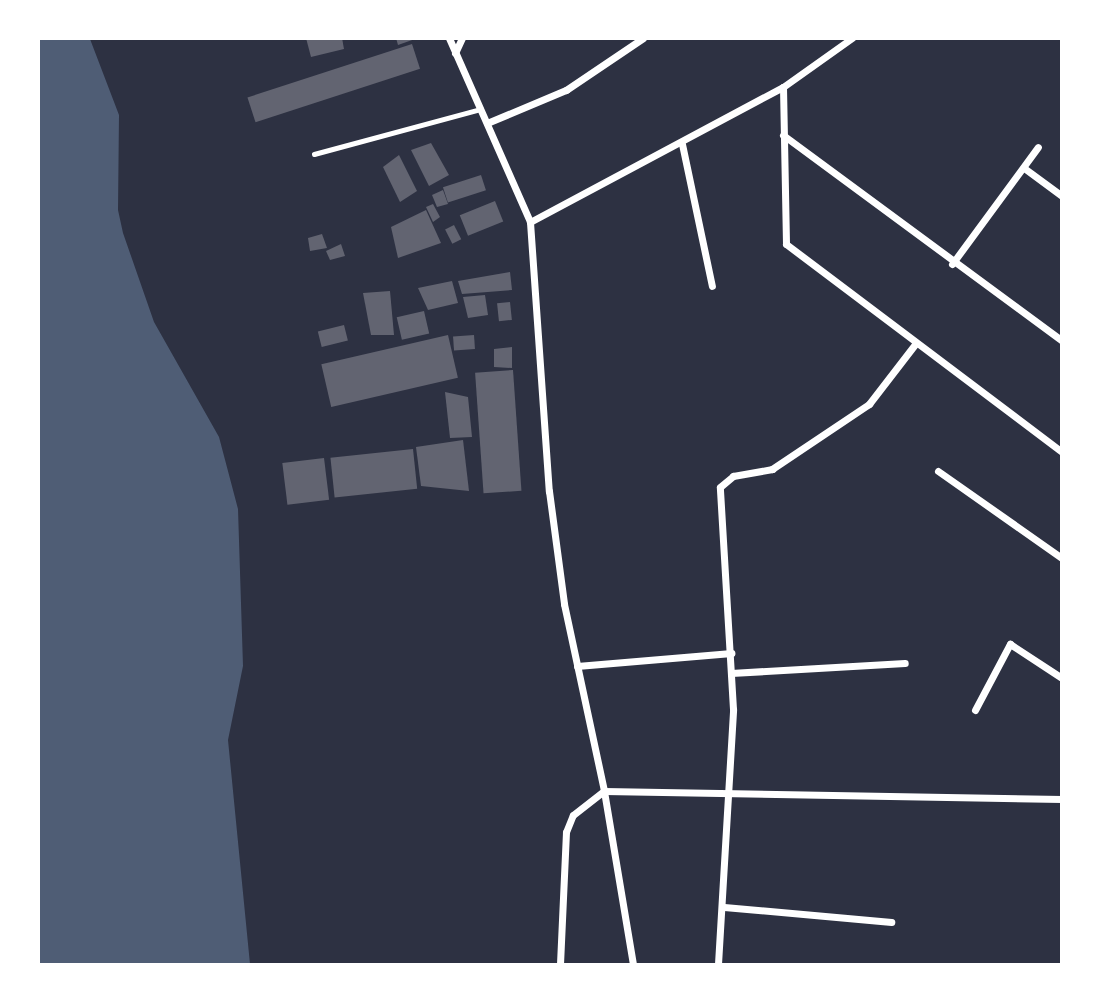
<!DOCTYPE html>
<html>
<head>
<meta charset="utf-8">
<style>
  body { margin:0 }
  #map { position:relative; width:1100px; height:1003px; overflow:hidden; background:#2d3142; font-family:Ubuntu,sans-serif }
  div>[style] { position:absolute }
  .water>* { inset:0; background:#4f5d75 }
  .building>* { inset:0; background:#626471; transform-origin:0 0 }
  .service>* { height:5px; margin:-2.5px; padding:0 2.5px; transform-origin:2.5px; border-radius:2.5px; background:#fff }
  .minor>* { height:7px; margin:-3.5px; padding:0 3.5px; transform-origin:3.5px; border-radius:3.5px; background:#fff }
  span { translate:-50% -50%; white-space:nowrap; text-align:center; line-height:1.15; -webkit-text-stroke:7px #fff; paint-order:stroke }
  .frame { position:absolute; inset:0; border:40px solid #fff; pointer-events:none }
</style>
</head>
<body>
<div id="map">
  <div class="water">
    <div style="clip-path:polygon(38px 39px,90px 39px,119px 115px,118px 210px,123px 233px,154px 322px,219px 437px,238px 509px,243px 666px,228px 740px,250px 964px,39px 964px)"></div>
  </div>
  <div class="building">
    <div style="clip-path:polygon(306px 38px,342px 38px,344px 49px,311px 57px)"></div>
    <div style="clip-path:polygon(396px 38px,415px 38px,415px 39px,398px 45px)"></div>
    <div style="left:412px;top:44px;width:26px;height:173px;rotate:72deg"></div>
    <div style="clip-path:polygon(431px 143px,449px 175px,429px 186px,411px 150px)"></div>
    <div style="clip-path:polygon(399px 155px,417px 191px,400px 202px,383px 167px)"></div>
    <div style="left:481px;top:175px;width:16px;height:40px;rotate:72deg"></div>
    <div style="clip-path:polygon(443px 190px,448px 204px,437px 207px,432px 195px)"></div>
    <div style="left:495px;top:201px;width:22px;height:38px;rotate:68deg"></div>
    <div style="clip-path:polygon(433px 204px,440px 217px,433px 222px,426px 207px)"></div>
    <div style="clip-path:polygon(426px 210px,441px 243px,398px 258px,391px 227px)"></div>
    <div style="left:454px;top:225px;width:16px;height:10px;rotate:63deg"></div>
    <div style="clip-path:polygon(322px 234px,327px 248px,310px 251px,308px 238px)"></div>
    <div style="clip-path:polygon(341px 244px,345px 256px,330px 260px,326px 251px)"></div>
    <div style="clip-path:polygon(510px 272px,512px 290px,462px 294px,458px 281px)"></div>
    <div style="clip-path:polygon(452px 281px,458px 303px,428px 310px,418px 288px)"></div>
    <div style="clip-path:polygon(390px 291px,394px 335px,371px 335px,363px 293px)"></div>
    <div style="clip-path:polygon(485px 295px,488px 315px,468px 318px,463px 297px)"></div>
    <div style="left:510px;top:302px;width:18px;height:13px;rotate:84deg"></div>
    <div style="left:424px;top:311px;width:23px;height:28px;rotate:77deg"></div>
    <div style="left:344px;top:325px;width:16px;height:27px;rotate:76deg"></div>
    <div style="left:448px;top:335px;width:44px;height:130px;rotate:77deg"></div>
    <div style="left:474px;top:335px;width:14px;height:21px;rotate:86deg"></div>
    <div style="clip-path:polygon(512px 347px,512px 368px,494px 367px,494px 349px)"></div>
    <div style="left:513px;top:370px;width:121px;height:38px;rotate:86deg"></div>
    <div style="clip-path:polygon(445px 392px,468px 397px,472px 437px,450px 438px)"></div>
    <div style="clip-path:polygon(463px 440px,469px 491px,421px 486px,416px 447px)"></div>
    <div style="left:413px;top:449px;width:40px;height:83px;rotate:84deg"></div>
    <div style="left:324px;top:458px;width:42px;height:42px;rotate:83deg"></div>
  </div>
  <div class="service">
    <div style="left:314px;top:154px;width:173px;rotate:-15.1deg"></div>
  </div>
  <div class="minor">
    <div style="left:449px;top:38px;width:201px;rotate:66.2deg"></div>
    <div style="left:530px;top:222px;width:270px;rotate:86deg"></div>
    <div style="left:549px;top:491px;width:114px;rotate:82.4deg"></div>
    <div style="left:564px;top:604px;width:191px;rotate:77.9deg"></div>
    <div style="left:604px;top:791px;width:175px;rotate:80.5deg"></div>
    <div style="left:455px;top:53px;width:17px;rotate:-65deg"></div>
    <div style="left:783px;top:87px;width:157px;rotate:88.9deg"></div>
    <div style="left:786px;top:244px;width:346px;rotate:37deg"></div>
    <div style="left:487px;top:123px;width:86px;rotate:-22.7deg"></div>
    <div style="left:566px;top:90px;width:93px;rotate:-34deg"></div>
    <div style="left:783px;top:135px;width:347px;rotate:36.4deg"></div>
    <div style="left:682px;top:144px;width:145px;rotate:78.1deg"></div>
    <div style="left:1024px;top:168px;width:47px;rotate:36.4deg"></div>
    <div style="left:530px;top:222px;width:287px;rotate:-28.1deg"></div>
    <div style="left:783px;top:87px;width:85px;rotate:-35.4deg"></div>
    <div style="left:952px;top:264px;width:145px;rotate:-53.7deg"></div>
    <div style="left:938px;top:471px;width:151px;rotate:35.1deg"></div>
    <div style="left:577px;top:666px;width:155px;rotate:-4.8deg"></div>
    <div style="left:731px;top:673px;width:174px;rotate:-3.3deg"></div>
    <div style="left:975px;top:710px;width:75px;rotate:-62.1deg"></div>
    <div style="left:1010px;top:644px;width:62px;rotate:33.2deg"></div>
    <div style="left:724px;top:907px;width:168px;rotate:5.1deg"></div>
    <div style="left:560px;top:964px;width:132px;rotate:-87.4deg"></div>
    <div style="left:566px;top:832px;width:18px;rotate:-68deg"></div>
    <div style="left:573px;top:815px;width:39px;rotate:-38deg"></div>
    <div style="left:604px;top:791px;width:458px;rotate:1deg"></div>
    <div style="left:718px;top:964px;width:255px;rotate:-86.6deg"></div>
    <div style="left:733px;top:709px;width:222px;rotate:-93.4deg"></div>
    <div style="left:720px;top:487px;width:17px;rotate:-40deg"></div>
    <div style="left:733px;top:476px;width:40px;rotate:-10deg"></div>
    <div style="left:772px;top:469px;width:117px;rotate:-33.8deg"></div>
    <div style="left:869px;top:404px;width:77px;rotate:-52.4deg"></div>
  </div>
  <div class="frame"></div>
</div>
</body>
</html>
